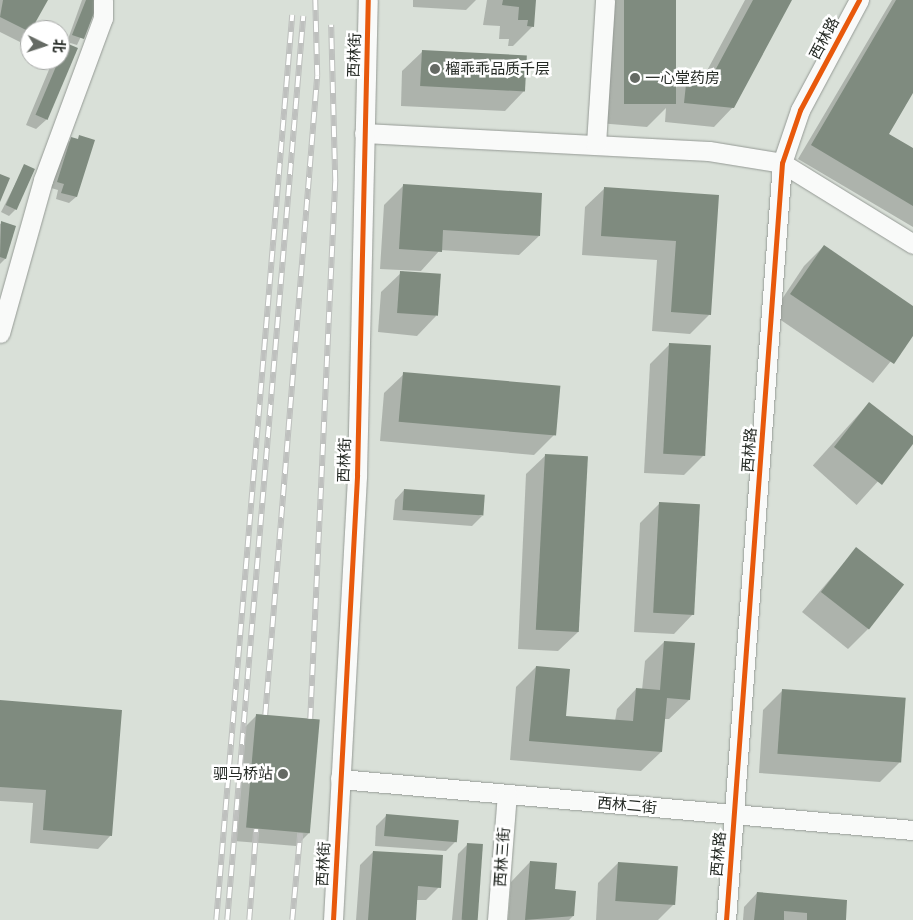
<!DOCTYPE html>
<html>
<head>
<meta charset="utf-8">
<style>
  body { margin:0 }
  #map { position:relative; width:913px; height:920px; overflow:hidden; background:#d9e0d8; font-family:"IBM Plex Serif","Noto Sans SC",serif }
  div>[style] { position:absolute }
  .shadow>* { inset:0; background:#0003; transform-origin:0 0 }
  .building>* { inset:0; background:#7f8b7f; transform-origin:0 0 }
  .roads { filter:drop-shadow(0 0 1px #959a95) drop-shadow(0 0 1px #959a95) }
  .minor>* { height:19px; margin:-9.5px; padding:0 9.5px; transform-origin:9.5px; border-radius:9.5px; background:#f9faf9 }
  .rail>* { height:5.5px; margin-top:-2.75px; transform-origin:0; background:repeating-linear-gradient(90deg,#fff 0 11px,#bec0be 0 22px); box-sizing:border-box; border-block:1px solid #bec0be }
  .cycleway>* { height:5px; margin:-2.5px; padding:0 2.5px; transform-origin:2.5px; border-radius:2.5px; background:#e8590c }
  .dots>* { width:14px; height:14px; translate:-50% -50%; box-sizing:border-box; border:2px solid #fff; border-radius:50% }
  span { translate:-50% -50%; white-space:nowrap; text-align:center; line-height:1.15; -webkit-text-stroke:5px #fff; paint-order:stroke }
  .street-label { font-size:15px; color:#262b26 }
  .poi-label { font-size:15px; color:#262b26 }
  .left { translate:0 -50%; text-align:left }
  .right { translate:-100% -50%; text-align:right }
  .north { position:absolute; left:20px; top:20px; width:50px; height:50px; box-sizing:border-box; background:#fff; border:1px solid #a8aaa8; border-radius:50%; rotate:94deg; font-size:14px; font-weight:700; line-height:20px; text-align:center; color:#262b26 }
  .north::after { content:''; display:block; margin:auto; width:18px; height:22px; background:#656a64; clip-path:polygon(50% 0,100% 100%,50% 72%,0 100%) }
</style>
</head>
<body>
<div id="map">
  <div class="shadow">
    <div style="clip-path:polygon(0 0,46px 0,20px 42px,0 32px)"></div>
    <div style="clip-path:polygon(82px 0,98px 0,77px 45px,67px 42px)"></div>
    <div style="clip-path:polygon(413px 0,476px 0,466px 10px,413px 7px)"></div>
    <div style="clip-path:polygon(487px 0,534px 0,533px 26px,513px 46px,508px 46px,509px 39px,499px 39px,500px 26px,483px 25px)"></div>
    <div style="clip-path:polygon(606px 0,674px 0,668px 96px,687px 76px,703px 78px,745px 0,790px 0,733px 107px,714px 127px,665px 122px,666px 108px,647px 127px,598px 123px)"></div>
    <div style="clip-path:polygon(892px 0,913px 0,913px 90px,887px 134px,913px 149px,913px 227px,798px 159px)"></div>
    <div style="clip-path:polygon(66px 44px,46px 120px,36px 129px,26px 125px,53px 60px,60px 60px)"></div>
    <div style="clip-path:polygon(422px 52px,526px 57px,524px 91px,505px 111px,401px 106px,402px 71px)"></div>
    <div style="clip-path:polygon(72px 139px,76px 197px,69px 203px,56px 199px,58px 190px,51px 188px,65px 145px)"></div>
    <div style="clip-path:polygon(25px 165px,16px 209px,9px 216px,1px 212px)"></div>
    <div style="clip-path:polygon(404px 185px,539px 236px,519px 255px,440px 250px,421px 271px,380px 269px,384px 205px)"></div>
    <div style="clip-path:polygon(605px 188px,718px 196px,710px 314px,690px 334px,652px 331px,657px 260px,582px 255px,585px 207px)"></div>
    <div style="clip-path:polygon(2px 223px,5px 259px,0 264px,0 224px)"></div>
    <div style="clip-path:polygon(824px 246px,913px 307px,913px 334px,873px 383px,772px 314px,804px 266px)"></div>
    <div style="clip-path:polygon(403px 271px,436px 316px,417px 336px,378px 332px,381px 292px)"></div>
    <div style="clip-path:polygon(670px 344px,703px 456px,684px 475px,644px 473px,650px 364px)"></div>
    <div style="clip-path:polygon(404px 374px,554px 435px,534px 455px,380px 441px,384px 393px)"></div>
    <div style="left:869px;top:403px;width:59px;height:84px;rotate:42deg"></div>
    <div style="clip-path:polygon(546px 455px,578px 632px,558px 651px,518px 649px,526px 474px)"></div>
    <div style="clip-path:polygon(404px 490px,482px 516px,472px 526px,393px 520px,395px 500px)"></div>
    <div style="clip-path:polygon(660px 503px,693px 614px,674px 634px,634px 632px,640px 523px)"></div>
    <div style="clip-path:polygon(856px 549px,868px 629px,848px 649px,802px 612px)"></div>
    <div style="clip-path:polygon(664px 642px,689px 700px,669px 719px,664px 719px,661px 752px,641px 771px,510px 760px,516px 687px,536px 667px,565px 717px,615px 721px,617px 709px,636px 689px,642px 690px,645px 661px)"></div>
    <div style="clip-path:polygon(783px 690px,900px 762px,880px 782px,759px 773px,763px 710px)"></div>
    <div style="clip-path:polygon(0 701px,111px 835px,98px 849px,30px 843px,33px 803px,0 801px)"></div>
    <div style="clip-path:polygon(256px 716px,309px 833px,296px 846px,234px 841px,243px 729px)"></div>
    <div style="clip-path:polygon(386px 816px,456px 841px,446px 851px,375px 846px,376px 826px)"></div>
    <div style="clip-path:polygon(468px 844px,475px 920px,452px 920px,458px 854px)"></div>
    <div style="clip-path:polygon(373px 852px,439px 887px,426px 900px,416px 900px,414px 920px,356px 920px,360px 865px)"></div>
    <div style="clip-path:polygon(530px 862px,573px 916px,569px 920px,508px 920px,511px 882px)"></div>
    <div style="clip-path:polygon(618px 863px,674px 904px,658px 920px,596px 920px,598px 883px)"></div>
    <div style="clip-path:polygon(757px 893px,844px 920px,743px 920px,744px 907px)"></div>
  </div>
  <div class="building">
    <div style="clip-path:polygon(3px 0,48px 0,30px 32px,0 17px)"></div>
    <div style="clip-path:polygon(86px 0,99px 0,84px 39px,72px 35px)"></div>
    <div style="clip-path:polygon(503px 0,536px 0,534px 27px,527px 26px,528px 20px,518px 20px,519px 7px,502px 5px)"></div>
    <div style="left:624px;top:0;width:52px;height:104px"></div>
    <div style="clip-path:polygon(753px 0,792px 0,734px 108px,684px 103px,687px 75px,711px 78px)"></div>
    <div style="clip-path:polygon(896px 0,913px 0,913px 93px,889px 134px,913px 148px,913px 206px,811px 145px)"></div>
    <div style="left:66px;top:43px;width:13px;height:78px;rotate:23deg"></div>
    <div style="left:422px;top:50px;width:105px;height:36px;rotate:3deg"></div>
    <div style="clip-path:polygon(79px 135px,95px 140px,77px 197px,61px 193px,64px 184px,57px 182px,71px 137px,78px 139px)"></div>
    <div style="left:24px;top:164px;width:12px;height:45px;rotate:24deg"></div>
    <div style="clip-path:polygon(0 174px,10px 178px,0 202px)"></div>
    <div style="clip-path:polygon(403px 184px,542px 193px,540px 236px,443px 230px,442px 252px,399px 249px)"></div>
    <div style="clip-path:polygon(604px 187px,719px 195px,711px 315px,671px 312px,676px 241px,601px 236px)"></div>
    <div style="clip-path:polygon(1px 221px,16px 226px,6px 259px,0 257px)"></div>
    <div style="clip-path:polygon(824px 245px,913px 306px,913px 336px,894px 364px,790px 294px)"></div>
    <div style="left:400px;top:271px;width:41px;height:42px;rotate:4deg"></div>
    <div style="left:669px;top:343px;width:42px;height:111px;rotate:3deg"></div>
    <div style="left:403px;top:372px;width:158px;height:50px;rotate:5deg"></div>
    <div style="clip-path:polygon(869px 402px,913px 436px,913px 444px,882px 485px,834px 447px)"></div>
    <div style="left:545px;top:454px;width:43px;height:176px;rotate:3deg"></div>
    <div style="left:404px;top:489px;width:81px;height:21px;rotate:4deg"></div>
    <div style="left:659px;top:502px;width:41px;height:111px;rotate:3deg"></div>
    <div style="left:856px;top:547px;width:61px;height:57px;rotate:38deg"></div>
    <div style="clip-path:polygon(664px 641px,695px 643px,690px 700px,667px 698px,662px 752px,529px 741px,536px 666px,570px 669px,566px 716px,633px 721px,636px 688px,660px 690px)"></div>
    <div style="left:782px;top:689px;width:124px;height:65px;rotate:4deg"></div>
    <div style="clip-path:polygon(0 700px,122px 710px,112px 836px,43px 830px,46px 790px,0 787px)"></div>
    <div style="left:256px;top:714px;width:64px;height:114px;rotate:5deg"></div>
    <div style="left:386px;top:814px;width:73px;height:22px;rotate:5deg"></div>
    <div style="left:467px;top:843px;width:16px;height:77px;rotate:4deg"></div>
    <div style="clip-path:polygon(373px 851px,443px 855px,441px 888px,418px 886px,416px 920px,368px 920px)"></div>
    <div style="clip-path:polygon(530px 861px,557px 863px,555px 889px,576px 891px,574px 916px,525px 920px)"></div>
    <div style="left:618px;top:862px;width:60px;height:39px;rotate:4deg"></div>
    <div style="clip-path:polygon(757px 892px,847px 900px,846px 920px,807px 920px,807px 913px,784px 911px,784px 920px,754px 920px)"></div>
  </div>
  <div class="roads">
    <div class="minor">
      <div style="left:364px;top:133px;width:345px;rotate:3deg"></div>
      <div style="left:709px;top:151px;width:74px;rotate:9.3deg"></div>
      <div style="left:782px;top:163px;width:154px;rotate:31.7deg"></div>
      <div style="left:596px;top:144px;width:144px;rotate:-86.4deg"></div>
      <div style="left:0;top:333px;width:159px;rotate:-74.3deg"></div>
      <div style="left:43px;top:180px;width:173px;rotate:-69.7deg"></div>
      <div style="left:103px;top:18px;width:18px;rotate:-90deg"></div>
      <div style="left:340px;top:779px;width:575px;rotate:5.09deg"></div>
      <div style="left:333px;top:920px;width:446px;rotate:-86.9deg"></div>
      <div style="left:357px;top:475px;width:475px;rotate:-88.7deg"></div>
      <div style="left:497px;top:920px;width:126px;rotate:-85.5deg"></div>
      <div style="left:726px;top:920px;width:759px;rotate:-85.77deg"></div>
      <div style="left:782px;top:163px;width:56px;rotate:-71.2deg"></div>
      <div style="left:800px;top:110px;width:125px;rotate:-61.8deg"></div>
    </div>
  </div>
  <div class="rail">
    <div style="left:265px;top:715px;width:641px;rotate:-85.35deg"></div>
    <div style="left:317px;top:76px;width:76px;rotate:-91.5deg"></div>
    <div style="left:310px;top:719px;width:539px;rotate:-87.34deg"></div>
    <div style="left:335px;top:181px;width:156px;rotate:-91.5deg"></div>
    <div style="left:216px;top:920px;width:908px;rotate:-85.2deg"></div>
    <div style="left:227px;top:920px;width:907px;rotate:-85.19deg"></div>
    <div style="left:249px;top:920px;width:91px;rotate:-85.6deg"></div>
    <div style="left:292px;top:920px;width:87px;rotate:-84.7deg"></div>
  </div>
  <div class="cycleway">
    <div style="left:333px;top:920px;width:446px;rotate:-86.9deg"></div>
    <div style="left:357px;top:475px;width:475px;rotate:-88.7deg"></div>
    <div style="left:726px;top:920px;width:759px;rotate:-85.77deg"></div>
    <div style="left:782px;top:163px;width:56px;rotate:-71.2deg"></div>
    <div style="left:800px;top:110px;width:125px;rotate:-61.8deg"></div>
  </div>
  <div class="dots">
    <div style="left:435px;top:69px;background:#656a64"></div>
    <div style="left:635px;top:78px;background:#656a64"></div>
    <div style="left:283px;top:774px;background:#656a64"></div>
  </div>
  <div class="street-label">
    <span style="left:824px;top:38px;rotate:-62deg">西林路</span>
    <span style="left:354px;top:55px;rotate:-88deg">西林街</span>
    <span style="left:749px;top:450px;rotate:-86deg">西林路</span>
    <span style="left:344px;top:460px;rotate:-88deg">西林街</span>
    <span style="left:627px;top:805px;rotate:5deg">西林二街</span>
    <span style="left:718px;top:854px;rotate:-85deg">西林路</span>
    <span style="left:502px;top:857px;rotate:-86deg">西林三街</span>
    <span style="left:323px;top:864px;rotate:-87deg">西林街</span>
  </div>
  <div class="poi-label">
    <span class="left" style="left:445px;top:69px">榴乖乖品质千层</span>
    <span class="left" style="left:645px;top:78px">一心堂药房</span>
    <span class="right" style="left:273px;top:774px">驷马桥站</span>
  </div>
  <div class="north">北</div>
</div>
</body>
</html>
